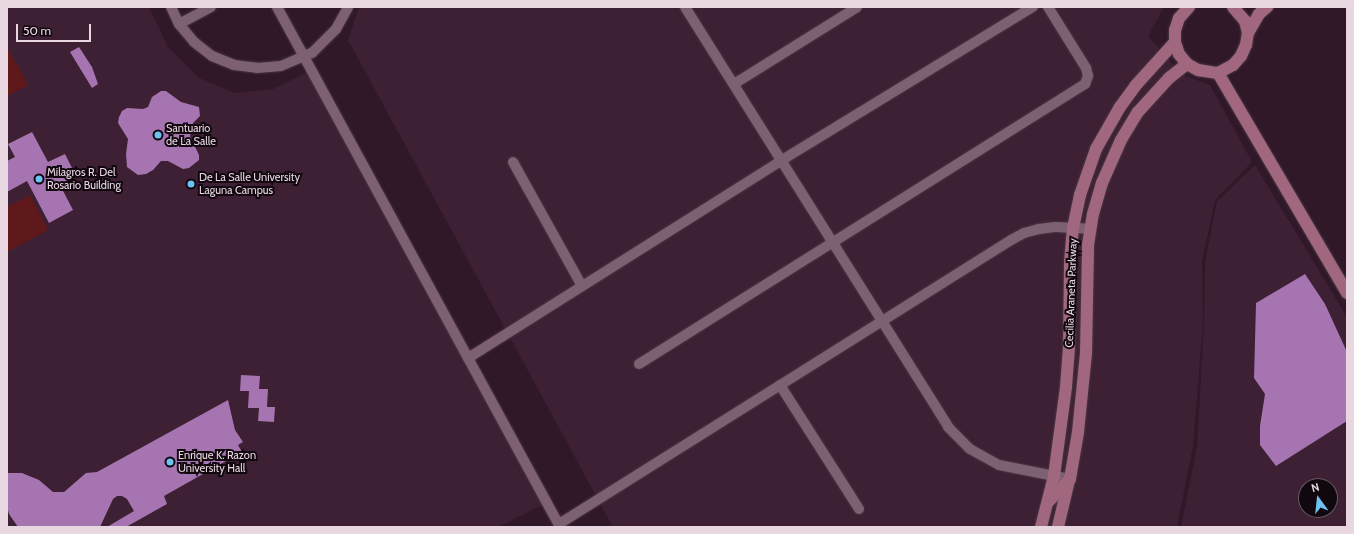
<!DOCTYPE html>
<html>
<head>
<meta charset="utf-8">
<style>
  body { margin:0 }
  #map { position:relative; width:1354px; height:534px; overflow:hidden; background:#301828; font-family:Cabin,sans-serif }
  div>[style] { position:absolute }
  .built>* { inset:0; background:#3d2033 }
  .green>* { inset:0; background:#5f191a }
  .building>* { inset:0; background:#a674b1 }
  .roads { filter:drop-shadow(0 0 1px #493642) drop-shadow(0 0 1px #493642) }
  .street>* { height:10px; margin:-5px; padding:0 5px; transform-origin:5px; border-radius:5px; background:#7d6072 }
  .secondary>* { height:12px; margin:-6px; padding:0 6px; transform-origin:6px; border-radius:6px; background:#a0677e }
  .dots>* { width:11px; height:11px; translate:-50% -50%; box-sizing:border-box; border:2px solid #11070e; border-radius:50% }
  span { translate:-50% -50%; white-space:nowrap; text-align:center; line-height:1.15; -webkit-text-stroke:4px #11070e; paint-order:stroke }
  .poi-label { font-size:11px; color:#e8d7e1 }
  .left { translate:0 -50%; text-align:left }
  .street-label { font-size:11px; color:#e8d7e1 }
  .frame { position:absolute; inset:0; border:8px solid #e8d7e1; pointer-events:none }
  .north { position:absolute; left:1298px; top:478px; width:40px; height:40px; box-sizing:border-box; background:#11070e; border:1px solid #675a62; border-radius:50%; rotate:345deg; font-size:11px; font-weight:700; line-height:16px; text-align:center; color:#e8d7e1 }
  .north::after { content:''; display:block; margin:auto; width:14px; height:18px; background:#6dc2f3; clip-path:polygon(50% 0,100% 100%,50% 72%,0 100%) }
  .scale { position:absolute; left:16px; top:24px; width:75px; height:18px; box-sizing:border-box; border:2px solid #e8d7e1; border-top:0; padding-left:5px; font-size:12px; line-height:14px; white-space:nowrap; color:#e8d7e1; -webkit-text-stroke:3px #11070e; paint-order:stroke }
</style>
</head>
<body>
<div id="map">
  <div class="built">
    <div style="clip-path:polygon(7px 7px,149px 7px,168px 47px,199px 78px,235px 93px,273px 89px,312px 70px,468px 358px,552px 500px,498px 527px,7px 527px)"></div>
    <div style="clip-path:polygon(359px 7px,1164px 7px,1148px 36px,1181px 74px,1210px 85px,1252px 162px,1215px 200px,1202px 261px,1203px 322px,1193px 446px,1177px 527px,613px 527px,348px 40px)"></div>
    <div style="clip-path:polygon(evenodd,1255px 165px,1347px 317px,1347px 527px,1181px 527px,1197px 447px,1204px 322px,1205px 262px,1217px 201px,1255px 165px,1306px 486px,1330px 486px,1330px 510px,1306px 510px,1306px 486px)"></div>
  </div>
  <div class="green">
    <div style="clip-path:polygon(7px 47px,28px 85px,7px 96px)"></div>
    <div style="clip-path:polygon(30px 195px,48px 230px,7px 252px,7px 207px)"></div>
  </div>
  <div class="building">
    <div style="clip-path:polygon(79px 47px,92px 67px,98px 84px,92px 88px,70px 52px)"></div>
    <div style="clip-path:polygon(161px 91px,166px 91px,181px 102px,199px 107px,200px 116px,193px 123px,190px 136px,199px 155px,199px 160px,189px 168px,183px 169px,168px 161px,161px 161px,153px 170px,146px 174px,138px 175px,127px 167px,126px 154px,128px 139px,118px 123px,119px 117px,122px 111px,127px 108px,143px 109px,148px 107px,152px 97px)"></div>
    <div style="clip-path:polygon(32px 132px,48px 162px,65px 154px,76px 176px,60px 185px,73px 210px,49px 223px,27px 181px,7px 192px,7px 161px,15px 157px,8px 144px)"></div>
    <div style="clip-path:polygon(1305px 274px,1325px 304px,1347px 352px,1347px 421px,1276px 466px,1260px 445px,1260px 426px,1265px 394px,1254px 378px,1256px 303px)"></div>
    <div style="clip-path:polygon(241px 375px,260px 376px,259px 389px,268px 389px,267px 407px,275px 407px,274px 422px,258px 421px,259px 408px,248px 408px,249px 391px,240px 391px)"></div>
    <div style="clip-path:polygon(228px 400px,235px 430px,243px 442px,238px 445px,242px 452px,164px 496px,167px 504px,126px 527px,107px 527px,134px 511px,127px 499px,122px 496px,117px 496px,113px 499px,100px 527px,18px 527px,9px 514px,7px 506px,7px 473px,22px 473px,39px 480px,53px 492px,64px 492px,86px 473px,97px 472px)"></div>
  </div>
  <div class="roads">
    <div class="street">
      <div style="left:171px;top:7px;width:19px;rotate:65deg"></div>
      <div style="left:179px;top:24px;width:23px;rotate:50deg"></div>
      <div style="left:194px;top:42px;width:23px;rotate:38deg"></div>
      <div style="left:212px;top:56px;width:24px;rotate:22deg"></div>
      <div style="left:234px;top:65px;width:23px;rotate:7deg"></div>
      <div style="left:257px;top:68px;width:24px;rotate:-5deg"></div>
      <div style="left:281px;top:66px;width:34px;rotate:-23deg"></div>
      <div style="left:312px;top:53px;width:34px;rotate:-45deg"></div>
      <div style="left:336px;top:29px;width:25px;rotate:-61deg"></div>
      <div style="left:277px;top:7px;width:592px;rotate:61.44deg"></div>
      <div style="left:685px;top:7px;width:496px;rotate:57.9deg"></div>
      <div style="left:948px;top:427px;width:31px;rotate:45deg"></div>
      <div style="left:970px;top:449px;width:33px;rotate:29deg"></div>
      <div style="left:999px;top:465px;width:72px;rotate:11.2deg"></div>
      <div style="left:179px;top:24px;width:36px;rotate:-28deg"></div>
      <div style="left:734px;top:84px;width:145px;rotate:-32deg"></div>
      <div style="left:513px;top:162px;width:142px;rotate:60.9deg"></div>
      <div style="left:468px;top:358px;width:371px;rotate:-32.2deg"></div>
      <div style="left:782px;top:160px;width:294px;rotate:-31.4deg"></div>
      <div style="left:639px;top:364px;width:527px;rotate:-32.12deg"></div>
      <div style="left:1085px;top:84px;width:9px;rotate:-69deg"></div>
      <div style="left:1088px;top:76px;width:8px;rotate:-104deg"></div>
      <div style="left:1086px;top:68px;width:72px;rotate:-121.9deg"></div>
      <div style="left:780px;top:385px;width:147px;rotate:57.5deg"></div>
      <div style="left:559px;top:524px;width:534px;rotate:-32.14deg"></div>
      <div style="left:1011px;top:240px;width:15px;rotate:-28deg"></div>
      <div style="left:1024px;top:233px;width:16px;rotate:-15deg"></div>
      <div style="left:1039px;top:229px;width:16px;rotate:-7deg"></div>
      <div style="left:1055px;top:227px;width:35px;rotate:3deg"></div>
    </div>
    <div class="secondary">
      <div style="left:1189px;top:7px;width:15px;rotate:132deg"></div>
      <div style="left:1179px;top:18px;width:13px;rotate:108deg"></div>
      <div style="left:1175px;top:30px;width:12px;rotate:90deg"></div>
      <div style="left:1175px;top:42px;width:13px;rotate:72deg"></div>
      <div style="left:1179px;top:54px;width:13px;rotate:51deg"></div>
      <div style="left:1187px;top:64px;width:13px;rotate:29deg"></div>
      <div style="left:1198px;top:70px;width:20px;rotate:9deg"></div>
      <div style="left:1218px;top:73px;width:17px;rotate:-28deg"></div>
      <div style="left:1233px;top:65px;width:12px;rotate:-48deg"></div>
      <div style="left:1241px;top:56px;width:12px;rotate:-66deg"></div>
      <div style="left:1246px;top:45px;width:12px;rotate:-81deg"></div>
      <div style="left:1248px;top:33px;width:12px;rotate:-104deg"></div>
      <div style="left:1245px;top:21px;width:18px;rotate:-131deg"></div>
      <div style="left:1248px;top:33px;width:22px;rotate:-60deg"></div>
      <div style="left:1259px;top:14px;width:11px;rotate:-41deg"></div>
      <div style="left:1218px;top:73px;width:255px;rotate:59.6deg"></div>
      <div style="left:1049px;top:501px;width:30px;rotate:-46deg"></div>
      <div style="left:1070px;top:479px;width:48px;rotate:-80.3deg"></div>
      <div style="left:1078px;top:432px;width:79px;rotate:-84.2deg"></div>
      <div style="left:1086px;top:353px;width:108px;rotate:-88.9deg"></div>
      <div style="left:1088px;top:245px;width:31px;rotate:-81deg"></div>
      <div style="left:1093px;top:214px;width:32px;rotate:-74deg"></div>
      <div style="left:1102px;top:183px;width:47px;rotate:-66.2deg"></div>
      <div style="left:1121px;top:140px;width:33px;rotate:-59deg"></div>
      <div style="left:1138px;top:112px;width:46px;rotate:-47.6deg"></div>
      <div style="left:1169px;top:78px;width:23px;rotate:-38deg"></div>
      <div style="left:1041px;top:527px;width:53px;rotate:-75.7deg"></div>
      <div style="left:1054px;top:476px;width:90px;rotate:-82.3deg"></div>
      <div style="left:1066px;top:387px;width:40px;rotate:-85.7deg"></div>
      <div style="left:1069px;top:347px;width:85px;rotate:-89.3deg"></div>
      <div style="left:1070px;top:262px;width:34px;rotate:-85deg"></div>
      <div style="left:1073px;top:228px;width:34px;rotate:-78deg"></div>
      <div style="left:1080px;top:195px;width:49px;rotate:-70.8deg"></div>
      <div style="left:1096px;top:149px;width:48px;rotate:-60.3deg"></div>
      <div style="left:1120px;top:107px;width:27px;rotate:-54deg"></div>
      <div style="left:1136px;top:85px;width:58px;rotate:-47.8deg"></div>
      <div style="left:1058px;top:527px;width:48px;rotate:-76.8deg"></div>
    </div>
  </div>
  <div class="dots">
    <div style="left:158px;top:135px;background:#6dc2f3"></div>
    <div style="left:39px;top:179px;background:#6dc2f3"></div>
    <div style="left:191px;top:184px;background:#6dc2f3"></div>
    <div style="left:170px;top:462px;background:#6dc2f3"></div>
  </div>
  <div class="poi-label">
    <span class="left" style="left:166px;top:135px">Santuario<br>de La Salle</span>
    <span class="left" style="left:47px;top:179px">Milagros R. Del<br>Rosario Building</span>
    <span class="left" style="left:199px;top:184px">De La Salle University<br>Laguna Campus</span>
    <span class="left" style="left:178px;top:462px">Enrique K. Razon<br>University Hall</span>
  </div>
  <div class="street-label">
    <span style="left:1071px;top:293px;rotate:-88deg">Cecilia Araneta Parkway</span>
  </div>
  <div class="frame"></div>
  <div class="north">N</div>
  <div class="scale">50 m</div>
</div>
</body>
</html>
